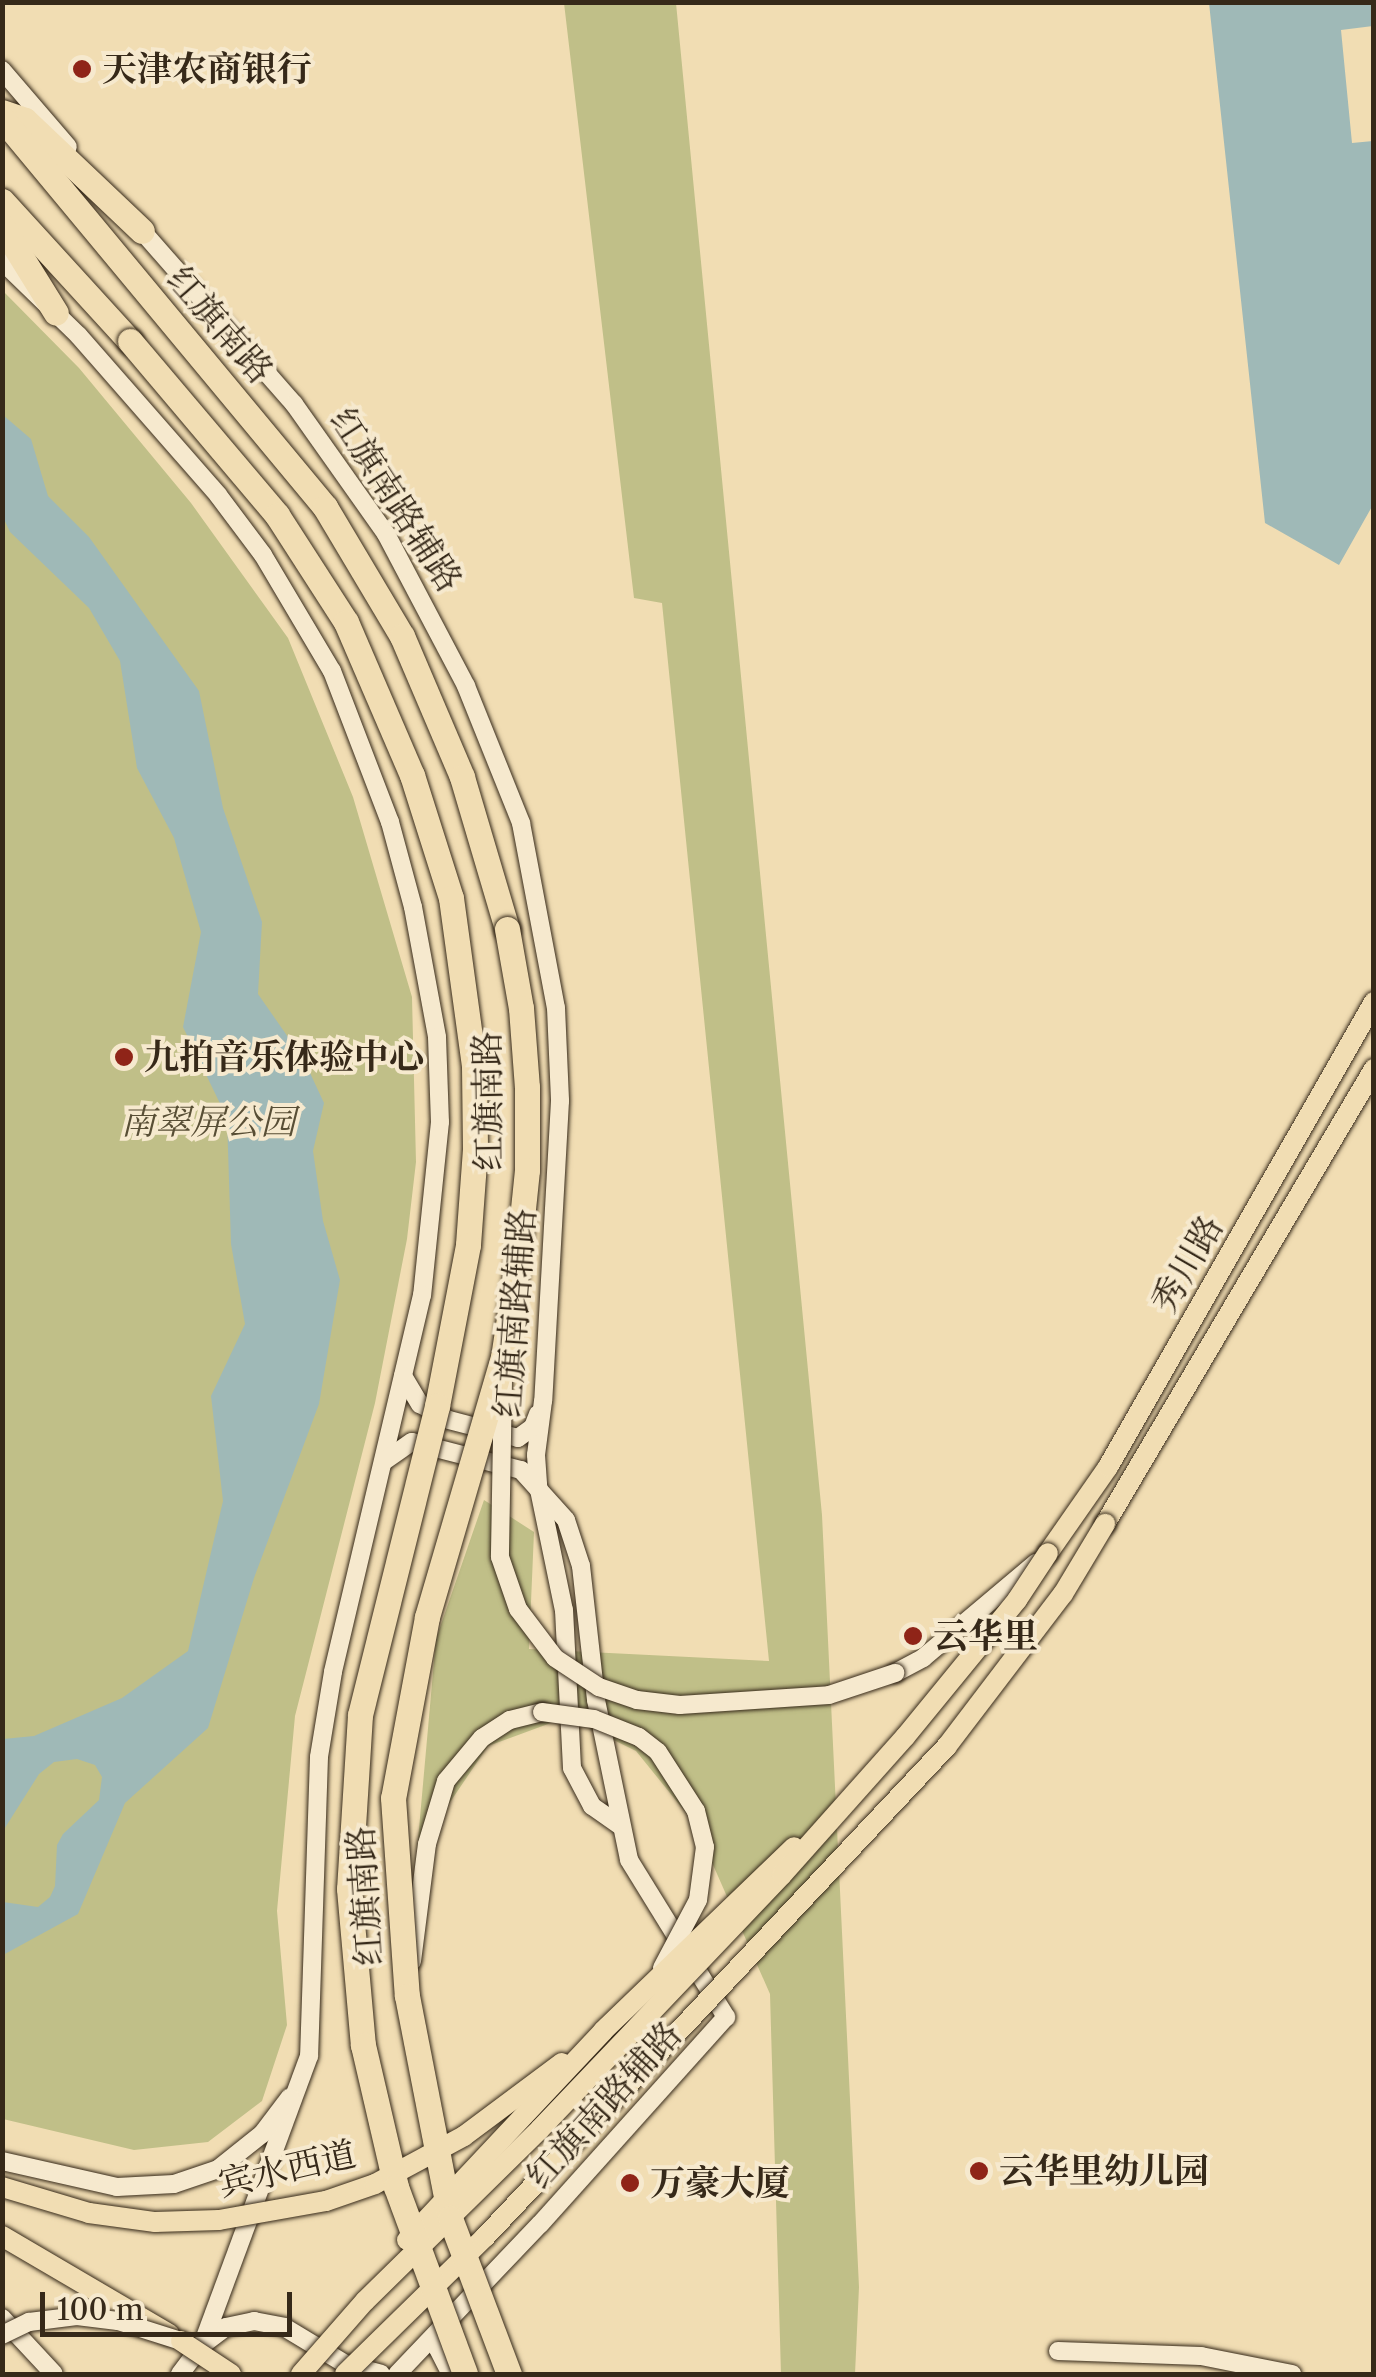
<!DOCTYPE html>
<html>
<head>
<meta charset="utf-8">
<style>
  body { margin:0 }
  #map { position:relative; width:1376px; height:2377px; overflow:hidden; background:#f1ddb3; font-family:"Libre Caslon Text","Noto Serif SC",serif }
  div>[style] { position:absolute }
  .green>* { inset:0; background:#c0bf88 }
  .water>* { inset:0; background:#9fb9b7 }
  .roads { filter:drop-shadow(0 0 2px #362919) drop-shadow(0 0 2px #362919) }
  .secondary>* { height:18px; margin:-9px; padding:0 9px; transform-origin:9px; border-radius:9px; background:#f6e9ce }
  .primary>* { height:20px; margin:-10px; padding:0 10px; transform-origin:10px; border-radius:10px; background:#f1ddb3 }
  .highway>* { height:25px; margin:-12.5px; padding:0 12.5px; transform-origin:12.5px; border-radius:12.5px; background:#f1ddb3 }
  .bridges { filter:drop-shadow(0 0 2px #362919) drop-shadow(0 0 2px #362919) }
  .secondary-bridge>* { height:18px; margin:-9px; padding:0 9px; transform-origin:9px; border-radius:9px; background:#f6e9ce }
  .primary-bridge>* { height:20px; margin:-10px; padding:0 10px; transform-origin:10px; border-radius:10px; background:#f1ddb3 }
  .highway-bridge>* { height:25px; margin:-12.5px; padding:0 12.5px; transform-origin:12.5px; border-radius:12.5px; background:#f1ddb3 }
  .dots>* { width:28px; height:28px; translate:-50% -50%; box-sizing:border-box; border:5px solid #f6e9ce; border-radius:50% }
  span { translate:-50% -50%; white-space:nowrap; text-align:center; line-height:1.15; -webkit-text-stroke:8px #f6e9ce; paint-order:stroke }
  .poi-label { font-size:35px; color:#362919; font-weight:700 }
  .left { translate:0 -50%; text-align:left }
  .street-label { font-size:35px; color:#362919 }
  .park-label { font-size:35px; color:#584e35; font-style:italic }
  .frame { position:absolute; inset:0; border:5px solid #362919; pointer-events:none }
  .scale { position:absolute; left:40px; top:2292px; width:252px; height:45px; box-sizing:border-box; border:5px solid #362919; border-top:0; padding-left:12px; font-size:30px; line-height:35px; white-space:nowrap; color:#362919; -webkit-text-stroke:8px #f6e9ce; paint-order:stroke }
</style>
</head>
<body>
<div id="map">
  <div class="green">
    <div style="clip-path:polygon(564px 3px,676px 3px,822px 1515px,859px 2287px,855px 2374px,781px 2374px,770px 1994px,695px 1824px,636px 1751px,567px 1717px,488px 1746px,417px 1851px,436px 1639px,484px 1500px,534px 1532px,529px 1649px,769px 1661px,662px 603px,634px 598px)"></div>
    <div style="clip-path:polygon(3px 291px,79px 368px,191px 503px,288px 638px,353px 797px,412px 997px,416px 1162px,407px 1239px,375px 1403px,295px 1716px,277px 1911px,287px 2025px,262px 2101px,208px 2142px,134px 2150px,3px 2119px)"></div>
  </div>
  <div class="water">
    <div style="clip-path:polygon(1209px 3px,1373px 3px,1373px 26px,1341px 30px,1352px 143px,1373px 141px,1374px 503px,1339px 565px,1265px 523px)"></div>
    <div style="clip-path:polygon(3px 415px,31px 439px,48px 496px,89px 537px,199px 691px,223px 808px,262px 922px,258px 994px,304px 1060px,324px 1103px,313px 1151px,323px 1221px,340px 1280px,319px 1404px,254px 1578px,208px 1728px,125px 1803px,78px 1914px,3px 1955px,3px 1902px,38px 1907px,50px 1897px,55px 1886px,57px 1845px,63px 1834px,99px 1800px,102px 1777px,95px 1765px,77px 1759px,54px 1762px,39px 1774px,3px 1831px,3px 1739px,34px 1736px,122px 1698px,188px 1651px,223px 1501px,211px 1396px,245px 1324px,231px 1244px,227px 1118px,183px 1027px,201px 932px,174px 838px,137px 768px,120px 661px,89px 608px,10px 532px,3px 517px)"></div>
  </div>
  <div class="roads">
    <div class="secondary">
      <div style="left:2px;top:70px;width:101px;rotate:49.4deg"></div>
      <div style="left:135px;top:223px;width:241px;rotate:48.7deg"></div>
      <div style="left:294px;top:404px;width:159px;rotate:54.7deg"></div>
      <div style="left:386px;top:534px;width:172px;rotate:62.2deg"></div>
      <div style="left:466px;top:686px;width:148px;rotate:68.1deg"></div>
      <div style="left:521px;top:823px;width:188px;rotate:79.3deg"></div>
      <div style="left:556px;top:1008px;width:93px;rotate:87.5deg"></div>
      <div style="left:560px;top:1101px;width:300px;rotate:93.2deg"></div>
      <div style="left:543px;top:1401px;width:54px;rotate:97.4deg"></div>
      <div style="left:536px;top:1455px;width:30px;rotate:86deg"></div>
      <div style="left:538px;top:1485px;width:128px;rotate:78.3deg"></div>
      <div style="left:564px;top:1610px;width:158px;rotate:87.1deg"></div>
      <div style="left:572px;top:1768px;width:43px;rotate:62.2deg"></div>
      <div style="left:592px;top:1806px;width:33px;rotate:35deg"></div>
      <div style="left:2px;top:261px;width:107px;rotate:44.2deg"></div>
      <div style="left:79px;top:336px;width:211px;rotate:48.8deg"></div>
      <div style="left:218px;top:495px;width:75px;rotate:53.1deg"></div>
      <div style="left:263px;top:555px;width:135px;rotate:59.3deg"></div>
      <div style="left:332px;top:671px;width:162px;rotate:69deg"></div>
      <div style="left:390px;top:822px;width:88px;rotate:74.9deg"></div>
      <div style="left:413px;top:907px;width:132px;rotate:79.5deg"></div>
      <div style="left:437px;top:1037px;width:85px;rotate:88deg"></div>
      <div style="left:440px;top:1122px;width:174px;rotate:95.9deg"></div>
      <div style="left:422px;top:1295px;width:387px;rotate:103.3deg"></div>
      <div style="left:333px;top:1672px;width:86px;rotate:99.4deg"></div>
      <div style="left:319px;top:1757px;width:299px;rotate:91.9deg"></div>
      <div style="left:309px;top:2056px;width:308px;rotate:110.3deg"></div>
      <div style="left:403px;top:1376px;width:33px;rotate:59deg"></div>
      <div style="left:420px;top:1404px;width:33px;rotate:29deg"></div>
      <div style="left:449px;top:1420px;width:71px;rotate:14.6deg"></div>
      <div style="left:518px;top:1438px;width:19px;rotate:-36deg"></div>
      <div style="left:533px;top:1427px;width:14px;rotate:-69deg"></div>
      <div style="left:383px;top:1462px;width:35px;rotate:-35deg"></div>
      <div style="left:412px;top:1442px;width:113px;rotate:14.4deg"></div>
      <div style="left:521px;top:1470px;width:67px;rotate:48deg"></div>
      <div style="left:566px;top:1520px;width:48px;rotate:71.9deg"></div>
      <div style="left:581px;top:1566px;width:135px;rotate:83.6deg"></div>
      <div style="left:596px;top:1700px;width:163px;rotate:78.3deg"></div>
      <div style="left:629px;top:1860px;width:185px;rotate:58.3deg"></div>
      <div style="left:726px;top:2017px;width:278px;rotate:131.9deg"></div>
      <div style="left:540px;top:2224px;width:207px;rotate:133.6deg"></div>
      <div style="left:895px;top:1673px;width:32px;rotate:-28deg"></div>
      <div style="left:923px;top:1658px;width:148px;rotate:-40.1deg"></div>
      <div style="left:412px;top:1961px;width:118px;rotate:-82.7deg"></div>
      <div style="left:427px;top:1844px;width:66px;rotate:-73.2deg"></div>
      <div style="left:446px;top:1781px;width:56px;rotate:-50.1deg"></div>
      <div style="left:482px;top:1738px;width:33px;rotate:-33deg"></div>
      <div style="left:510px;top:1720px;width:33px;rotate:-14deg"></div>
      <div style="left:2px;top:2161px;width:118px;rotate:12.7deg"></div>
      <div style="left:117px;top:2187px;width:57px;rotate:-3deg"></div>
      <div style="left:174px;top:2184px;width:46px;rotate:-18.8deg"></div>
      <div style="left:218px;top:2169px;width:56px;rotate:-38.5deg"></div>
      <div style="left:262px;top:2134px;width:46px;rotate:-52.9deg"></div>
      <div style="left:2px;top:2318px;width:76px;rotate:47.1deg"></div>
      <div style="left:449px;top:2325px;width:26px;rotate:115deg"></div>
      <div style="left:438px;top:2349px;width:28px;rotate:63deg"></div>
      <div style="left:1058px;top:2351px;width:143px;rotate:2deg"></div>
      <div style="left:1201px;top:2356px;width:93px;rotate:11.2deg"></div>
      <div style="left:348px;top:2365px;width:34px;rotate:15deg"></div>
      <div style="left:180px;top:2374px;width:36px;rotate:-53deg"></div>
      <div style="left:202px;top:2345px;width:30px;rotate:-37deg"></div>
      <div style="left:226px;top:2327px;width:29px;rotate:-12deg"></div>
      <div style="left:254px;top:2321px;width:31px;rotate:11deg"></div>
      <div style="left:284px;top:2327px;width:74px;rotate:31.1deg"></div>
      <div style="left:347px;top:2365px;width:13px;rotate:45deg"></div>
    </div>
    <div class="primary">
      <div style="left:1105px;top:1524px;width:529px;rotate:-59.41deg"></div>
      <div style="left:1048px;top:1553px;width:105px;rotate:-55.1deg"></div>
      <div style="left:1108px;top:1467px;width:536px;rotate:-60.23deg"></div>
      <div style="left:2px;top:2236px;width:194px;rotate:30.4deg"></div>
    </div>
    <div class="highway">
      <div style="left:2px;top:112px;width:24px;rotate:19deg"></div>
      <div style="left:25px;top:120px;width:161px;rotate:43.5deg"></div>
      <div style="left:2px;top:118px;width:506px;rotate:50.3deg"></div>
      <div style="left:325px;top:507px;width:150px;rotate:59.2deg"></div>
      <div style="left:402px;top:636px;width:153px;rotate:66.9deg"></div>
      <div style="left:462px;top:777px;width:159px;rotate:73.5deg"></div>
      <div style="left:2px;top:201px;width:190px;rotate:47.6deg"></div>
      <div style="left:2px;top:226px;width:102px;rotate:58.2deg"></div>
    </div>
  </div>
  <div class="bridges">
    <div class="secondary-bridge">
      <div style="left:503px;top:1380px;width:177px;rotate:91deg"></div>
      <div style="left:500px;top:1557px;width:55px;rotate:70.9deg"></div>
      <div style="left:518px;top:1609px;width:61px;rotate:52.9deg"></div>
      <div style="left:555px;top:1658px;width:53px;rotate:33.4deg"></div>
      <div style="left:599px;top:1687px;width:40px;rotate:18.9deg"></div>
      <div style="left:637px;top:1700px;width:43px;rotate:6.6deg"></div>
      <div style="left:680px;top:1705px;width:149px;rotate:-3.8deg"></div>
      <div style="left:829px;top:1695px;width:70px;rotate:-18.4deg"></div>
      <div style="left:542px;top:1712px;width:52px;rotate:7.7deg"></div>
      <div style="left:594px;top:1719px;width:48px;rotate:21.8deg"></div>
      <div style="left:639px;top:1737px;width:24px;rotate:38deg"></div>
      <div style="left:658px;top:1752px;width:70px;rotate:57.2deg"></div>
      <div style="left:696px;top:1811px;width:37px;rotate:76deg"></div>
      <div style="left:705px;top:1847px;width:53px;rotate:97.5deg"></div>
      <div style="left:698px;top:1900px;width:77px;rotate:117.9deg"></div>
      <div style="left:2px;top:2335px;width:30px;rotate:-26deg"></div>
      <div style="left:29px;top:2322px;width:48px;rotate:-7.1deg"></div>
      <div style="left:77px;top:2316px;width:41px;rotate:7deg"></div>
      <div style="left:118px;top:2321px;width:66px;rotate:17.6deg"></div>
    </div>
    <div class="primary-bridge">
      <div style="left:2px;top:2187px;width:91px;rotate:16.6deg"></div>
      <div style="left:89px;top:2213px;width:67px;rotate:7.8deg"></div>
      <div style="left:155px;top:2222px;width:64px;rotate:-1.8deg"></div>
      <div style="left:219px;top:2220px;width:109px;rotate:-10.1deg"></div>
      <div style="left:326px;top:2201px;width:52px;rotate:-19.1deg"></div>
      <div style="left:375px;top:2184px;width:101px;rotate:-28.3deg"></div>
      <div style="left:464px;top:2136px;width:122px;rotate:-36.7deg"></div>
      <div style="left:407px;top:2240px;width:287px;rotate:-46.8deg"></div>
      <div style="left:603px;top:2031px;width:265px;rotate:-43.9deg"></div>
      <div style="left:181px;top:2341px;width:60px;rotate:33.4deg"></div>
      <div style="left:301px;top:2374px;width:97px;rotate:-48.8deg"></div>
      <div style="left:365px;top:2301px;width:245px;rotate:-44.5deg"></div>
      <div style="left:540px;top:2129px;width:351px;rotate:-46.4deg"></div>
      <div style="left:782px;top:1875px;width:185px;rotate:-48.3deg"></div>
      <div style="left:905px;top:1737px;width:177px;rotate:-50.7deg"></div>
      <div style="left:1017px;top:1600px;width:56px;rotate:-56.6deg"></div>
      <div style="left:345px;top:2374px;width:196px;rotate:-44.4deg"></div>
      <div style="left:485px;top:2237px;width:674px;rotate:-46.74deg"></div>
      <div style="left:947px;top:1746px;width:191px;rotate:-52.7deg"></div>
      <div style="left:1063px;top:1594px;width:82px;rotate:-59deg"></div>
    </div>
    <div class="highway-bridge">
      <div style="left:130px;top:341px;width:228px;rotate:49.8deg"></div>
      <div style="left:277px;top:515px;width:127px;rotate:57.2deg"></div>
      <div style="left:346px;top:622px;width:167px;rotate:66.7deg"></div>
      <div style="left:412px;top:775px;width:129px;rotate:72.4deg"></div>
      <div style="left:451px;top:898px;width:170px;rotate:82.2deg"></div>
      <div style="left:474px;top:1066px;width:83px;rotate:89.3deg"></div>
      <div style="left:475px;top:1149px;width:96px;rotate:94.2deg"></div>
      <div style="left:468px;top:1245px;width:164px;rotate:100.9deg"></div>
      <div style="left:437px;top:1406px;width:318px;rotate:104deg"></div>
      <div style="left:360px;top:1715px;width:174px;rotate:93.6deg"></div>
      <div style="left:349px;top:1889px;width:157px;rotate:84.9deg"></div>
      <div style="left:363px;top:2045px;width:146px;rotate:76.9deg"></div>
      <div style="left:396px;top:2187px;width:199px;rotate:69.7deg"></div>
      <div style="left:507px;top:929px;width:80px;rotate:80deg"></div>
      <div style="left:521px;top:1008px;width:79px;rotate:85.7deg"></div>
      <div style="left:527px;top:1087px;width:83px;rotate:90deg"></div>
      <div style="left:527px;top:1170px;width:97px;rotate:95.9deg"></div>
      <div style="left:517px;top:1266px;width:92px;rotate:98.7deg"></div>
      <div style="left:503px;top:1357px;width:271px;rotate:106.3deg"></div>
      <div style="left:427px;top:1617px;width:184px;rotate:100.6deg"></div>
      <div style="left:393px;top:1798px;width:198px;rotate:86deg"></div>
      <div style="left:407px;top:1996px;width:226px;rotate:79deg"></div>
      <div style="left:450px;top:2218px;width:167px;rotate:69.3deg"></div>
    </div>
  </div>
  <div class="dots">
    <div style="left:82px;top:69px;background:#8f2418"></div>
    <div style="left:124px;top:1057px;background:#8f2418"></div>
    <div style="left:913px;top:1636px;background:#8f2418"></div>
    <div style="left:979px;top:2171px;background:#8f2418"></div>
    <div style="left:630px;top:2183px;background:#8f2418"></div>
  </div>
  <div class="poi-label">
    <span class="left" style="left:102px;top:69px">天津农商银行</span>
    <span class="left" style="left:144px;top:1057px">九拍音乐体验中心</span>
    <span class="left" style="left:933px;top:1636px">云华里</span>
    <span class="left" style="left:999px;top:2171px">云华里幼儿园</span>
    <span class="left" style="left:650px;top:2183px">万豪大厦</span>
  </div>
  <div class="street-label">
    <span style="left:220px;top:325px;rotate:49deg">红旗南路</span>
    <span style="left:396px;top:500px;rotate:57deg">红旗南路辅路</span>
    <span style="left:488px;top:1101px;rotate:-91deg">红旗南路</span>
    <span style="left:1187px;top:1264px;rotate:-60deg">秀川路</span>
    <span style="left:515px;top:1313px;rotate:-86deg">红旗南路辅路</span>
    <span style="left:365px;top:1896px;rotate:-94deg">红旗南路</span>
    <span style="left:604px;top:2105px;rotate:-48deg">红旗南路辅路</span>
    <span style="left:287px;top:2169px;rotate:-13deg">宾水西道</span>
  </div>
  <div class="park-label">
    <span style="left:208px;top:1122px">南翠屏公园</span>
  </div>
  <div class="frame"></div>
  <div class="scale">100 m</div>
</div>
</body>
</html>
